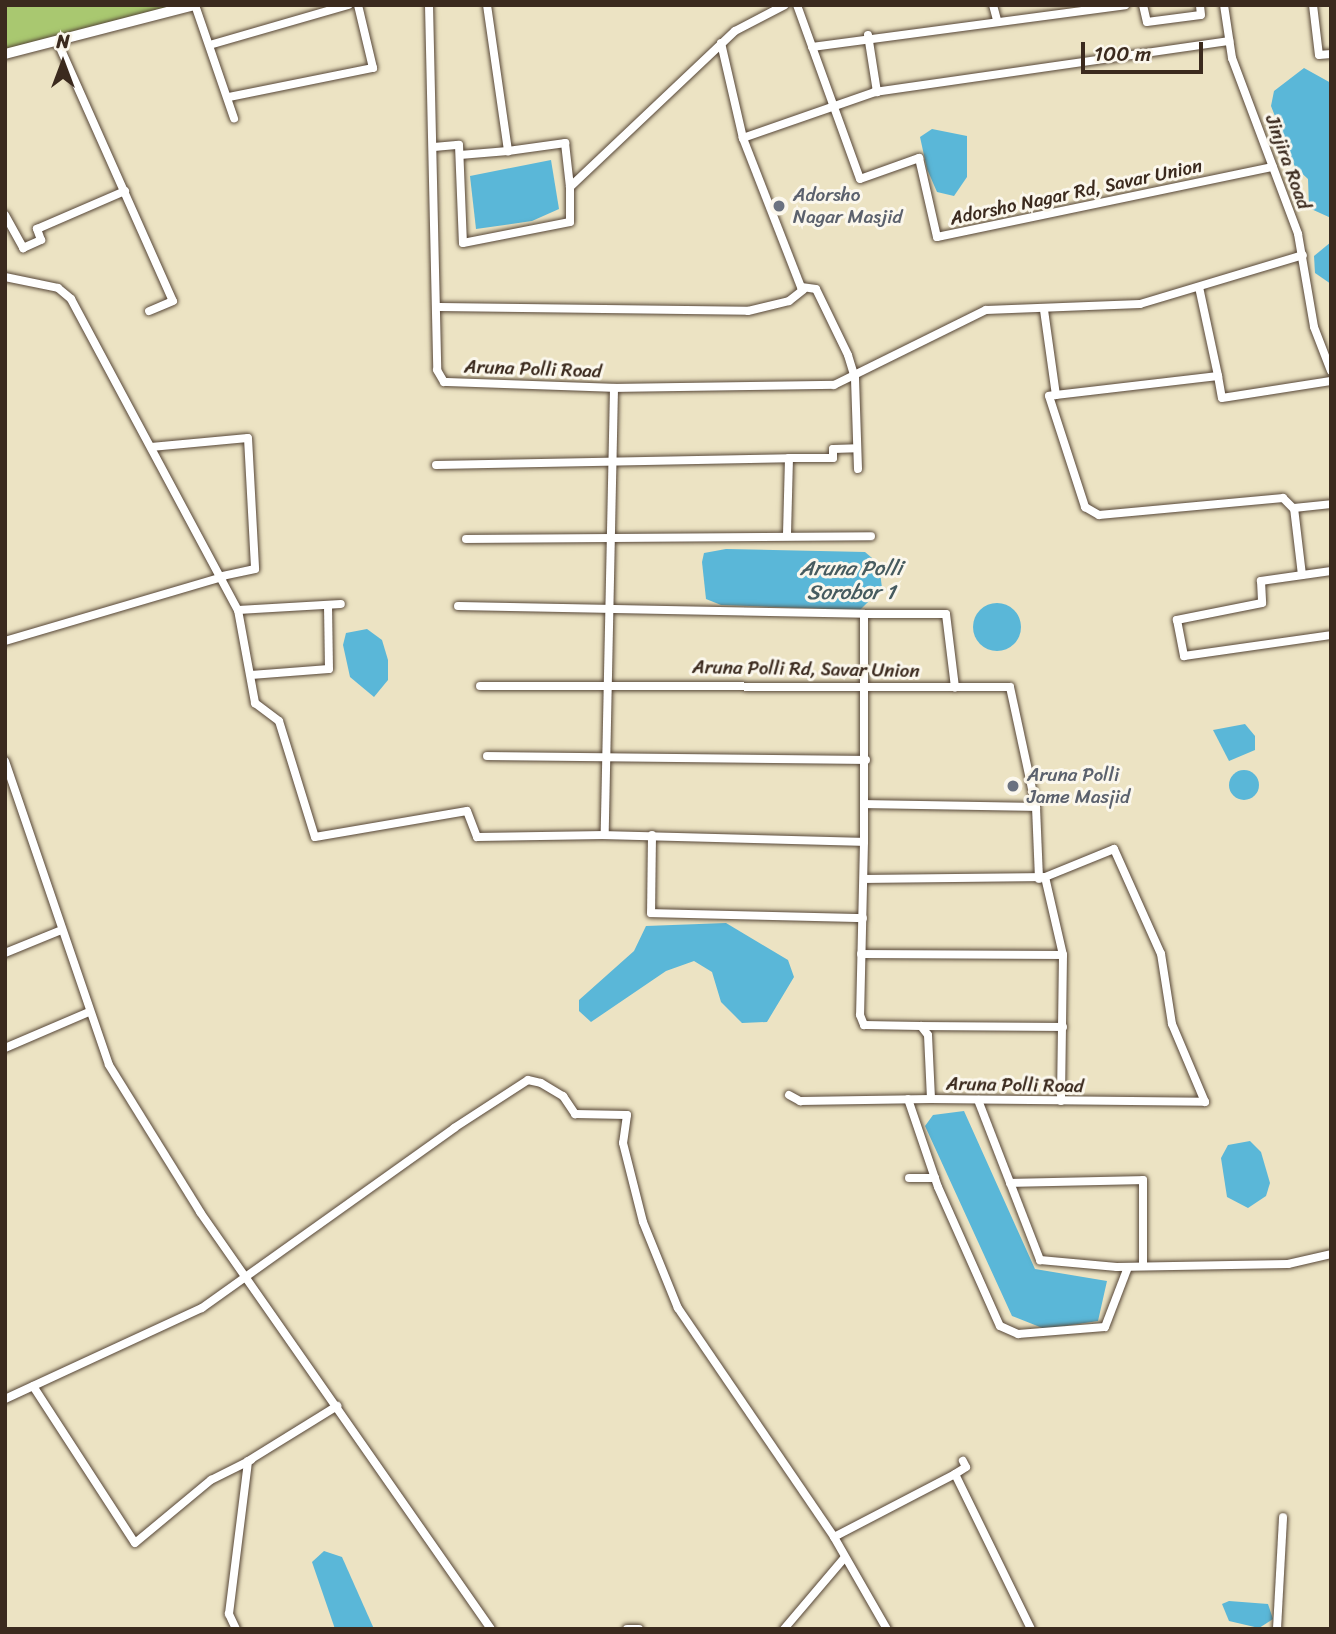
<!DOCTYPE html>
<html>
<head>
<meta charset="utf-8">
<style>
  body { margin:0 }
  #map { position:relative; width:1336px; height:1634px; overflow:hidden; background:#ece3c3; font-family:Sriracha,sans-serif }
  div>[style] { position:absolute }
  .green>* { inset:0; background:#a9c870 }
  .water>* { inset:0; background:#5ab7d8 }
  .round { border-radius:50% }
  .roads { filter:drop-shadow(0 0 2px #564637) drop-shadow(0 0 2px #564637) }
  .minor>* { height:8px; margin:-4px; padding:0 4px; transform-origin:4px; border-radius:4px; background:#fff }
  .secondary>* { height:10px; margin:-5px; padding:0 5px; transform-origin:5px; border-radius:5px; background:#fff }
  .dots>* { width:19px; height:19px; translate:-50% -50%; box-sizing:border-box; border:4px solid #fbf7ec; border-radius:50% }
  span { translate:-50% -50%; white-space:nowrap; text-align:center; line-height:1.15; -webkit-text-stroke:6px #fbf7ec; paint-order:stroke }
  .street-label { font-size:19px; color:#3b2a1e }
  .worship-label { font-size:19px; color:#5b616d }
  .left { translate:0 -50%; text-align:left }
  .water-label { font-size:21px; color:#465b5f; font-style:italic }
  .frame { position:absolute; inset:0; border:7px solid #3b2a1e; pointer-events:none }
  .north { position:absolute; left:28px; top:28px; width:70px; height:70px; -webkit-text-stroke:5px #fbf7ec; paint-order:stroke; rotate:0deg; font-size:19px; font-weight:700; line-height:28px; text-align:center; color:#3b2a1e }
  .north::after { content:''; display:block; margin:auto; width:24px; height:32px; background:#3b2a1e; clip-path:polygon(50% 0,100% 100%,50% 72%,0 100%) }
  .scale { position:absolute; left:1081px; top:42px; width:122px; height:32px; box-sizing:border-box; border:4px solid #3b2a1e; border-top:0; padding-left:9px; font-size:21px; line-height:24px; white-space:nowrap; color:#3b2a1e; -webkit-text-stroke:5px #fbf7ec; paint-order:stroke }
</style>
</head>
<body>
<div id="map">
  <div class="green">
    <div style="clip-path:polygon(5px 5px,200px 5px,5px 53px)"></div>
  </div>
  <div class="water">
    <div style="clip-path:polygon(1304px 68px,1331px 83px,1331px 218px,1309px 208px,1308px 179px,1295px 167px,1271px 106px,1274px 91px)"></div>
    <div style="clip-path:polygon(932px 129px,967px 136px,967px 177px,954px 196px,937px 192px,927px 169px,920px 137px)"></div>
    <div style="clip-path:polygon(551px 160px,559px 209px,532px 221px,476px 229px,470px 176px)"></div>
    <div style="clip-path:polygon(1331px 242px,1331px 284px,1315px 273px,1314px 256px)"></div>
    <div style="clip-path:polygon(726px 549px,865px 552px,879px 564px,882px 588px,860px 610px,721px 605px,706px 599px,702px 562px,704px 553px)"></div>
    <div class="round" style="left:973px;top:603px;width:48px;height:48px"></div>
    <div style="clip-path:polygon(367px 629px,382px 640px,388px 660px,388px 680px,374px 697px,350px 677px,343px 645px,346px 633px)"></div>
    <div style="clip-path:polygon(1245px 724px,1255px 736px,1255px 750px,1229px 761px,1213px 730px)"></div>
    <div class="round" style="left:1229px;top:770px;width:30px;height:30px"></div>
    <div style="clip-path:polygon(726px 923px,788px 960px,794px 977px,767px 1022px,742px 1023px,721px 1002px,712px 972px,694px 961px,666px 971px,591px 1022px,579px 1011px,579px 1000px,634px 951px,646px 926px)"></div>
    <div style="clip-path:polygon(964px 1111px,1035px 1269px,1107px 1281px,1098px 1321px,1045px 1329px,1012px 1316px,925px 1126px,933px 1115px)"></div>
    <div style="clip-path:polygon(1250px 1141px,1261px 1152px,1270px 1183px,1266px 1196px,1248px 1208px,1227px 1197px,1221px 1158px,1228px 1145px)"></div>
    <div style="clip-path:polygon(324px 1551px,342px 1557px,374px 1629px,335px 1629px,312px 1562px)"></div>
    <div style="clip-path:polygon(1229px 1601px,1268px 1604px,1273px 1619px,1259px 1628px,1229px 1621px,1222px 1604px)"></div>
  </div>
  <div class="roads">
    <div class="minor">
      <div style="left:195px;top:5px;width:120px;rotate:71deg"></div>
      <div style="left:429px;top:5px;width:365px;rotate:88.7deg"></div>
      <div style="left:437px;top:370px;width:14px;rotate:60deg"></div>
      <div style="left:444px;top:382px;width:170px;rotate:2deg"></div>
      <div style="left:614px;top:388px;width:447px;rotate:91.2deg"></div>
      <div style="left:605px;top:835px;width:259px;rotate:1.5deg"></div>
      <div style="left:864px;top:842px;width:173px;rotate:91.3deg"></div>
      <div style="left:860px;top:1015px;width:11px;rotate:68deg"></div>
      <div style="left:864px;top:1025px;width:57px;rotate:1deg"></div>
      <div style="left:921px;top:1026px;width:11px;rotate:52deg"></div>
      <div style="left:928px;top:1035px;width:64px;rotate:87.3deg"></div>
      <div style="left:931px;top:1099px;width:274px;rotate:0.6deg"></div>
      <div style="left:1205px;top:1102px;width:85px;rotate:-112.9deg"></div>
      <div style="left:1172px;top:1024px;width:71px;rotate:-98.9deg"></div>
      <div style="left:1161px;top:954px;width:115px;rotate:-114.1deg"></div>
      <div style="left:1114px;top:849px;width:74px;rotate:157.9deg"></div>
      <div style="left:487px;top:5px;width:148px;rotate:81.8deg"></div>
      <div style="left:508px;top:151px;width:58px;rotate:-8deg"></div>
      <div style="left:565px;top:143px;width:44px;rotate:83.5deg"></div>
      <div style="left:570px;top:187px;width:227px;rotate:-43.4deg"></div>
      <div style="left:735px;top:31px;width:56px;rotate:-27.5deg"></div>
      <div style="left:797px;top:5px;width:185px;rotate:70.1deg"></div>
      <div style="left:860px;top:179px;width:63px;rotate:-19.6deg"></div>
      <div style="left:919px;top:158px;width:81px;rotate:77.2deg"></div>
      <div style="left:937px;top:237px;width:343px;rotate:-11.8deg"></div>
      <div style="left:993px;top:5px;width:16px;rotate:75deg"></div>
      <div style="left:1143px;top:5px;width:17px;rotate:77deg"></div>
      <div style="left:1147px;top:22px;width:54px;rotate:-7.4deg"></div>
      <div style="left:1201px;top:15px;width:10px;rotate:-96deg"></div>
      <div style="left:1224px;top:5px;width:54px;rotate:81.4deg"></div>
      <div style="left:1232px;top:58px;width:188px;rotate:69.4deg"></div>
      <div style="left:1298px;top:234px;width:94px;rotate:80.2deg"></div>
      <div style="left:1314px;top:327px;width:47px;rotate:68.9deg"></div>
      <div style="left:1313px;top:5px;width:50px;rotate:83.2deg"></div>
      <div style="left:1319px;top:55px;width:12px;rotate:-5deg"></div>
      <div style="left:868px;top:35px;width:58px;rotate:81deg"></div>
      <div style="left:58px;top:43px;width:282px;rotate:66deg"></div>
      <div style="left:173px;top:301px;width:26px;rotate:157deg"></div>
      <div style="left:721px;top:43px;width:98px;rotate:77deg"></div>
      <div style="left:213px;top:44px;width:141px;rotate:-16.1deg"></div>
      <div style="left:812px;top:47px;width:316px;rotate:-7.6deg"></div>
      <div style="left:229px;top:97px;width:147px;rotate:-11.4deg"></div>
      <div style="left:373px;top:68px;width:65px;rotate:-103.4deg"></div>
      <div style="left:434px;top:147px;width:25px;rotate:-5deg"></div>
      <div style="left:459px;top:145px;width:98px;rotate:87.7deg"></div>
      <div style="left:463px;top:243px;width:109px;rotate:-11.1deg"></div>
      <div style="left:570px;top:222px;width:35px;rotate:-90deg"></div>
      <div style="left:460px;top:155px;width:48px;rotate:-4.8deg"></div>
      <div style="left:5px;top:215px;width:38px;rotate:61deg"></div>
      <div style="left:23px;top:248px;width:20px;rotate:-24deg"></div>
      <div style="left:41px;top:240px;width:12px;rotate:-110deg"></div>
      <div style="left:37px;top:229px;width:96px;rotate:-23.4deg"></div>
      <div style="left:5px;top:277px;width:54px;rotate:11.7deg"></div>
      <div style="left:58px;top:288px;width:17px;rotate:40deg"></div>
      <div style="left:71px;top:299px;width:353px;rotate:61.8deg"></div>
      <div style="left:238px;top:610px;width:95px;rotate:79.6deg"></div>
      <div style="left:255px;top:703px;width:30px;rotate:37deg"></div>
      <div style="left:279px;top:721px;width:121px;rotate:72.8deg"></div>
      <div style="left:315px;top:837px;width:154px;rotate:-9.7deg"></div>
      <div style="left:467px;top:811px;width:28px;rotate:69deg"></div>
      <div style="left:477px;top:837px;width:128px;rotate:-0.9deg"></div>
      <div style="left:1199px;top:287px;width:91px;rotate:77.9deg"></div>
      <div style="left:1218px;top:376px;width:170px;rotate:173.3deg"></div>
      <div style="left:1049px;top:396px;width:117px;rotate:72deg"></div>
      <div style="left:1085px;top:507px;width:16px;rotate:30deg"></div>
      <div style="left:1099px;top:515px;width:185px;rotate:-5.3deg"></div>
      <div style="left:1283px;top:498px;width:16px;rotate:45deg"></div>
      <div style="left:439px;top:307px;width:309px;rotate:0.7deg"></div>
      <div style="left:748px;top:311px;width:42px;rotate:-13.7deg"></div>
      <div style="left:789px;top:301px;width:18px;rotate:-38deg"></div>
      <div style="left:1044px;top:310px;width:86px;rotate:82deg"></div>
      <div style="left:1218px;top:376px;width:22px;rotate:80deg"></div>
      <div style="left:1222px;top:398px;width:110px;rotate:-8.9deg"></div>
      <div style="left:614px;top:388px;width:220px;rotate:-0.8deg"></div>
      <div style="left:834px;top:385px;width:169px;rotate:-26.3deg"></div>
      <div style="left:986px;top:310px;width:154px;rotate:-2.2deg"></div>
      <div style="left:1140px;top:304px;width:170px;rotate:-16.7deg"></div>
      <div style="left:151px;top:447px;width:97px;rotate:-5.3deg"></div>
      <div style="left:248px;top:438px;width:131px;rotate:86.9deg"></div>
      <div style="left:255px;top:569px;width:34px;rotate:168deg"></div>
      <div style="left:789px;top:458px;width:44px"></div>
      <div style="left:833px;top:458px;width:9px;rotate:-90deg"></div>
      <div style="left:833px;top:449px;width:24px;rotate:-2deg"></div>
      <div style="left:436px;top:465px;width:353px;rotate:-1.1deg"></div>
      <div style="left:789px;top:458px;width:77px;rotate:91.5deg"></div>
      <div style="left:858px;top:469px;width:91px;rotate:-91.9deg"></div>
      <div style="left:855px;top:378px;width:24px;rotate:-107deg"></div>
      <div style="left:848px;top:355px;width:73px;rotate:-115.9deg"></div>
      <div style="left:816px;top:289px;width:15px;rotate:-172deg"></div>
      <div style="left:801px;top:287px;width:160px;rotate:-111.3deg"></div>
      <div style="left:743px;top:138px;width:140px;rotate:-19.2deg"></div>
      <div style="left:875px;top:92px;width:358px;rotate:-8.2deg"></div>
      <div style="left:466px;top:539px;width:405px;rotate:-0.4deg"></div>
      <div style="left:1331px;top:571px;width:71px;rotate:171.9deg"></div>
      <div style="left:1261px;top:581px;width:22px;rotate:87deg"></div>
      <div style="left:1262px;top:603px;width:87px;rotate:168.7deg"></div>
      <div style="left:1177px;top:620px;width:37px;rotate:79deg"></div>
      <div style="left:1184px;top:656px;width:148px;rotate:-8.1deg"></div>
      <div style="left:1302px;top:575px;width:67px;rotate:-96.8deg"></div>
      <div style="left:1294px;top:508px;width:37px;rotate:-6deg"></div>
      <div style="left:458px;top:606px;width:406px;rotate:1.1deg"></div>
      <div style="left:864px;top:614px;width:228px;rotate:90deg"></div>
      <div style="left:238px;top:610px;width:103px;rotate:-3.3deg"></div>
      <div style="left:864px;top:614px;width:82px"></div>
      <div style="left:946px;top:614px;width:74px;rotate:83deg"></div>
      <div style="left:5px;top:641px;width:227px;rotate:-16.4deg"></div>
      <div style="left:251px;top:675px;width:78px;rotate:-4.4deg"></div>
      <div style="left:329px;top:669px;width:64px;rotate:-90.9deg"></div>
      <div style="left:480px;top:686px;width:530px;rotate:0.11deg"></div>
      <div style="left:1010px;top:687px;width:123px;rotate:77.8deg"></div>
      <div style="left:487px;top:756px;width:379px;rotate:0.6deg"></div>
      <div style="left:5px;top:761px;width:321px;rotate:71.1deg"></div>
      <div style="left:109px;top:1065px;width:173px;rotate:58.2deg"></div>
      <div style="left:200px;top:1212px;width:508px;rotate:55.09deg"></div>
      <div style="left:865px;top:804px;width:171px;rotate:1deg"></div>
      <div style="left:1036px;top:807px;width:72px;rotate:87.6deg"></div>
      <div style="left:652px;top:835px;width:78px;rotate:90.7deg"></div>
      <div style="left:651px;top:913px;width:212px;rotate:1.4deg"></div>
      <div style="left:865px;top:879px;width:180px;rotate:-0.6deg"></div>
      <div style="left:1045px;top:877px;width:80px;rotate:77deg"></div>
      <div style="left:1063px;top:955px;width:146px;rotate:90.8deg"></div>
      <div style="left:5px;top:953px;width:58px;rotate:-22.2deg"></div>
      <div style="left:861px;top:954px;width:202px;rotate:0.3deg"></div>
      <div style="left:921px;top:1026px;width:142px;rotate:0.4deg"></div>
      <div style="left:5px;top:1048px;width:91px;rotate:-23.2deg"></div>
      <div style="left:789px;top:1095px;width:13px;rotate:29deg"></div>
      <div style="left:800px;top:1101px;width:131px;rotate:-0.9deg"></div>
      <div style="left:908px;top:1099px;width:93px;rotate:71.2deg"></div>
      <div style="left:938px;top:1187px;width:152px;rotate:66deg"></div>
      <div style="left:1000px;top:1326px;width:20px;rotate:24deg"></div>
      <div style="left:1018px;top:1334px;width:87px;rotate:-4.6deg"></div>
      <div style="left:1105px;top:1327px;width:64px;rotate:-69deg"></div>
      <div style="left:978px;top:1100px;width:172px;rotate:68.8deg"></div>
      <div style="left:1040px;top:1260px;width:77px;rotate:5.2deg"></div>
      <div style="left:1117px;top:1267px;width:171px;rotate:-1deg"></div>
      <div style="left:1288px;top:1264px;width:44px;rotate:-13.1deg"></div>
      <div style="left:909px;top:1178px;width:26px"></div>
      <div style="left:1010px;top:1183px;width:133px;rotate:-1.3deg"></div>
      <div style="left:1143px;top:1180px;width:86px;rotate:90deg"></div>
      <div style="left:33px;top:1386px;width:187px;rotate:57deg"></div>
      <div style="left:135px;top:1543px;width:99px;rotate:-39.7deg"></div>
      <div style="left:211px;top:1480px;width:45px;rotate:-26.6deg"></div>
      <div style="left:5px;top:1399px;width:217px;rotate:-24.8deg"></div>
      <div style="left:202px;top:1308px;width:310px;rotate:-35.5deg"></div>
      <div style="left:454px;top:1128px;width:88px;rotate:-33deg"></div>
      <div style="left:528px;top:1080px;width:13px;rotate:13deg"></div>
      <div style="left:541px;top:1083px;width:26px;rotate:31deg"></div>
      <div style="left:563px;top:1096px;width:22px;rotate:56deg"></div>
      <div style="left:575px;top:1114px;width:52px;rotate:1.1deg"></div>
      <div style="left:627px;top:1115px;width:28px;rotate:98deg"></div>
      <div style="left:623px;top:1143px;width:81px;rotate:75.8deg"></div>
      <div style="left:643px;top:1222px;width:93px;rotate:67.9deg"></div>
      <div style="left:678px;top:1308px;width:277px;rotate:55.7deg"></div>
      <div style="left:834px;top:1537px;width:136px;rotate:-27.5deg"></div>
      <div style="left:955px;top:1474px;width:173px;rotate:63.9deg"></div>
      <div style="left:955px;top:1474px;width:13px;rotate:-32deg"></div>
      <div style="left:966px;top:1467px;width:7px;rotate:-117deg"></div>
      <div style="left:834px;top:1537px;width:106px;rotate:60.1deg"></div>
      <div style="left:236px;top:1629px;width:17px;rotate:-115deg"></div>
      <div style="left:229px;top:1614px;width:154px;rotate:-82.9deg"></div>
      <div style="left:248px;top:1461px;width:105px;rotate:-31.7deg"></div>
      <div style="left:627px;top:1629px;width:12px"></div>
      <div style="left:784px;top:1629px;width:94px;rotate:-49.7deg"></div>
      <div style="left:1277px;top:1629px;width:112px;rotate:-86.9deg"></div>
    </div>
    <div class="secondary">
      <div style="left:5px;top:54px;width:196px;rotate:-14.5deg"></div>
    </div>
  </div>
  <div class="dots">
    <div style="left:779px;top:206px;background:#6b7280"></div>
    <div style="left:1013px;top:786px;background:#6b7280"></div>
  </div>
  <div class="street-label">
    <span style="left:1288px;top:162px;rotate:70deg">Jinjira Road</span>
    <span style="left:1076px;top:192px;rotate:-12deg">Adorsho Nagar Rd, Savar Union</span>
    <span style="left:533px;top:369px;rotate:2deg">Aruna Polli Road</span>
    <span style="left:806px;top:669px;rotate:1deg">Aruna Polli Rd, Savar Union</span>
    <span style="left:1015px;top:1085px;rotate:1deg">Aruna Polli Road</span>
  </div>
  <div class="worship-label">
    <span class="left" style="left:793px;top:206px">Adorsho<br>Nagar Masjid</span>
    <span class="left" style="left:1027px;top:786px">Aruna Polli<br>Jame Masjid</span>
  </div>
  <div class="water-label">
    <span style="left:851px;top:580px">Aruna Polli<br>Sorobor 1</span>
  </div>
  <div class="frame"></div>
  <div class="north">N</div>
  <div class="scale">100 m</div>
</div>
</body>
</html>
